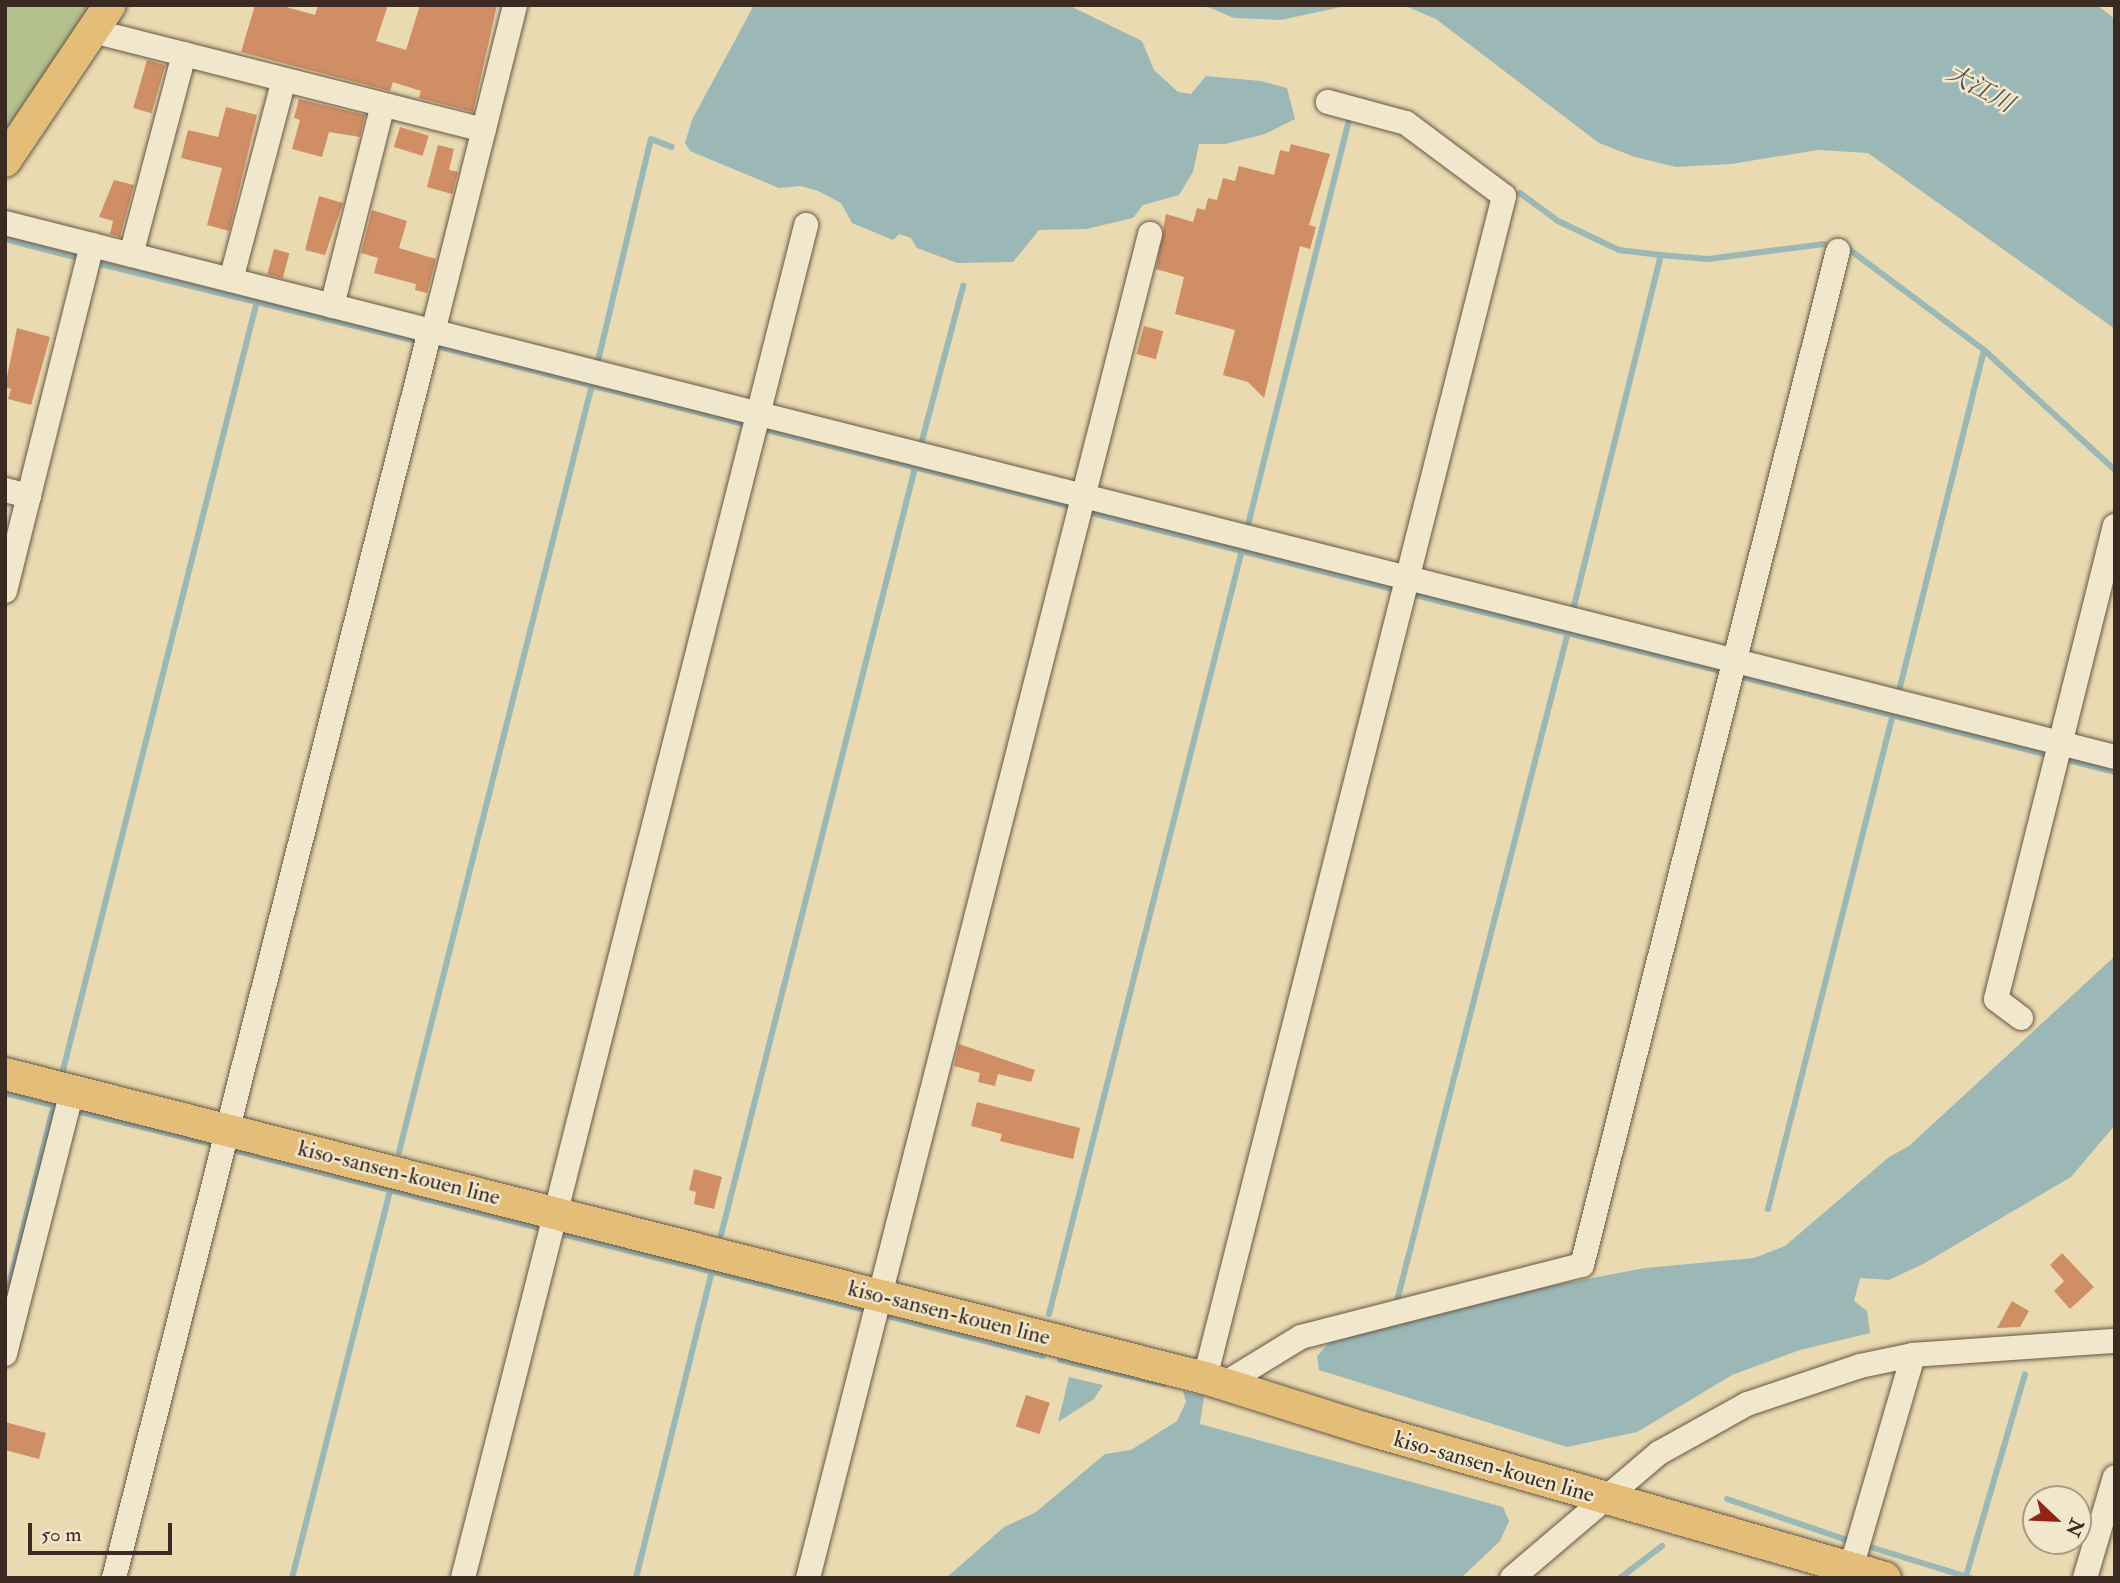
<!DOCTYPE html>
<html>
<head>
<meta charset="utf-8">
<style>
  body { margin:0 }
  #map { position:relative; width:2120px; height:1583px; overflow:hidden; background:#e9dab1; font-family:"IM FELL Double Pica","Noto Serif JP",serif }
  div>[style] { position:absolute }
  .green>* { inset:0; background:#b4c08e }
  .water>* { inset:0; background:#9bb8b6 }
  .stream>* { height:6px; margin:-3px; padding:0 3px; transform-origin:3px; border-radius:3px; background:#9bb8b6 }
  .building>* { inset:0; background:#d08e65; transform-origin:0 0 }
  .roads { filter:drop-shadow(0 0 2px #665645) drop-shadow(0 0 2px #665645) }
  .minor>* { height:24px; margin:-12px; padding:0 12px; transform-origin:12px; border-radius:12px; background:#f1e7cc }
  .major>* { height:32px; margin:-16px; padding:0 16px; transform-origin:16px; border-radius:16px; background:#e4bd78 }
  span { translate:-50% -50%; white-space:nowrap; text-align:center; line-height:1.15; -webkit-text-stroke:5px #f1e7cc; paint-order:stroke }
  .street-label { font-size:23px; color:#3a2a21 }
  .water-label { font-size:24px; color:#524e46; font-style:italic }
  .frame { position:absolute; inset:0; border:7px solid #3a2a21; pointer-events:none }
  .north { position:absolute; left:2022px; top:1485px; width:70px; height:70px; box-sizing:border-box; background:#f1e7cc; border:2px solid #a89b88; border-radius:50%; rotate:113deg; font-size:19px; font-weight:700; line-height:28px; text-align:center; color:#3a2a21 }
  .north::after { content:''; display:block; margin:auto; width:24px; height:32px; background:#8f2418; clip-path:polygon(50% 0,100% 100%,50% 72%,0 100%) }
  .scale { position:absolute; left:28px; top:1523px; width:144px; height:32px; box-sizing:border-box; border:4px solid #3a2a21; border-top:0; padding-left:9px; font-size:21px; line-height:24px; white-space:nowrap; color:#3a2a21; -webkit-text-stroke:5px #f1e7cc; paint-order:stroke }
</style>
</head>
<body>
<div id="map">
  <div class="green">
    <div style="clip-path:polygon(5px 5px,100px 5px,5px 142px)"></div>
  </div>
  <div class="water">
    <div style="clip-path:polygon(754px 5px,1068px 5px,1142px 41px,1154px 70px,1178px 92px,1191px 94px,1206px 76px,1260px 81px,1287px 88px,1295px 119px,1265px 134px,1225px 144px,1199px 144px,1193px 172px,1179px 195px,1143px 205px,1133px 218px,1086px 229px,1039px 230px,1013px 262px,957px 263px,917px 248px,911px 238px,899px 234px,893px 240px,852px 223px,841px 203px,818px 191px,801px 186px,779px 188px,690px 151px,685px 143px,692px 120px)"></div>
    <div style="clip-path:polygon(1203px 5px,1350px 5px,1281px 20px,1234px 18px)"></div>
    <div style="clip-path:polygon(1403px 5px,2097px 5px,2115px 19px,2115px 329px,1868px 153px,1818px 150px,1731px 164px,1676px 167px,1635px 157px,1599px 143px,1436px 19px)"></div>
    <div style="clip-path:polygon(2115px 956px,2115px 1125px,2071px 1177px,1923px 1264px,1889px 1280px,1860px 1278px,1854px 1301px,1867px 1311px,1870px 1333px,1800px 1350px,1732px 1375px,1637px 1432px,1567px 1447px,1319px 1370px,1317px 1356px,1329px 1343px,1492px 1297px,1645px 1268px,1754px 1258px,1785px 1246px,1889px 1157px,1909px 1146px)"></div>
    <div style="clip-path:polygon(1069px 1377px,1103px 1385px,1094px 1399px,1058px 1422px)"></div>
    <div style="clip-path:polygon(1183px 1391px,1204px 1396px,1200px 1424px,1503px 1507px,1509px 1521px,1500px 1541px,1461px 1578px,946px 1578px,1004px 1527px,1036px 1512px,1105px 1454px,1131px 1450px,1177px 1421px,1186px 1402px)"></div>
  </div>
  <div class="stream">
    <div style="left:1520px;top:193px;width:47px;rotate:36.4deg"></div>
    <div style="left:1558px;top:221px;width:68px;rotate:25.4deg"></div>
    <div style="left:1619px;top:250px;width:42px;rotate:6.8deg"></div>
    <div style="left:5px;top:239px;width:75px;rotate:14.6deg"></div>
    <div style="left:1850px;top:250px;width:167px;rotate:36.7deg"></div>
    <div style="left:1984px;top:350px;width:355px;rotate:104deg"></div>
    <div style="left:96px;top:263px;width:329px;rotate:13.7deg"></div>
    <div style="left:436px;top:346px;width:319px;rotate:14.2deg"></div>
    <div style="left:1984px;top:350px;width:178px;rotate:42.5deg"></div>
    <div style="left:597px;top:365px;width:232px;rotate:-76.6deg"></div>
    <div style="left:651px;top:139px;width:22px;rotate:21deg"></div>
    <div style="left:763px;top:429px;width:316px;rotate:14.1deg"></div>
    <div style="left:920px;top:448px;width:168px;rotate:-75.1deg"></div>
    <div style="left:1088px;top:512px;width:315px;rotate:14.2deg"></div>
    <div style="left:1247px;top:529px;width:427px;rotate:-76deg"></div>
    <div style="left:1415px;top:595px;width:314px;rotate:14deg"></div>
    <div style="left:1573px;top:610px;width:366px;rotate:-76.1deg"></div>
    <div style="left:1661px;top:255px;width:47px;rotate:4.9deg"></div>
    <div style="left:1708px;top:259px;width:117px;rotate:-7.4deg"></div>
    <div style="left:1738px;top:676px;width:319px;rotate:14.3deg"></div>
    <div style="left:2064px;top:759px;width:53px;rotate:14.3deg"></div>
    <div style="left:63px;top:1070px;width:789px;rotate:-75.84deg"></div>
    <div style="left:5px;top:1093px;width:53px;rotate:14.3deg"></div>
    <div style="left:76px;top:1111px;width:139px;rotate:13.7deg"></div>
    <div style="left:233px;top:1150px;width:319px;rotate:14.3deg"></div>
    <div style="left:399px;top:1152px;width:795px;rotate:-75.88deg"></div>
    <div style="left:1768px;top:1209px;width:515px;rotate:-75.83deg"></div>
    <div style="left:558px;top:1233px;width:320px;rotate:14.1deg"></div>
    <div style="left:721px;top:1235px;width:795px;rotate:-75.81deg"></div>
    <div style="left:5px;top:1301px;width:202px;rotate:-76deg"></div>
    <div style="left:1397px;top:1301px;width:695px;rotate:-75.66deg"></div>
    <div style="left:1049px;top:1314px;width:792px;rotate:-75.82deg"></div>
    <div style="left:884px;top:1315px;width:164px;rotate:14.5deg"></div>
    <div style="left:1060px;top:1360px;width:107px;rotate:13deg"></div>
    <div style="left:1727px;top:1499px;width:130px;rotate:18.9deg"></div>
    <div style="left:1867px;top:1546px;width:109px;rotate:17.1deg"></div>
    <div style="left:1966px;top:1576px;width:210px;rotate:-73.7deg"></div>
    <div style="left:292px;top:1578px;width:400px;rotate:-75.8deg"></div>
    <div style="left:636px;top:1578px;width:315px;rotate:-76.1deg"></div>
    <div style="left:1620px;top:1578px;width:53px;rotate:-37.3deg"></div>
  </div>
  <div class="building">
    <div style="clip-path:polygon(255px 5px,279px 5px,315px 15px,318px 5px,388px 5px,376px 41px,406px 50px,420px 5px,497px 5px,473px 112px,419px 98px,421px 91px,393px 82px,390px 91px,241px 52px)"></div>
    <div style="left:147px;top:60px;width:19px;height:50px;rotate:16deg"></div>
    <div style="clip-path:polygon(299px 99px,365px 115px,360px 137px,329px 132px,322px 157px,292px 149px,300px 120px,294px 118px)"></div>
    <div style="clip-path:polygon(226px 107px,257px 115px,229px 231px,207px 225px,222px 168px,181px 158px,188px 130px,218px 137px)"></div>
    <div style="left:400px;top:127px;width:30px;height:21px;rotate:17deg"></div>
    <div style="clip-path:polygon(1291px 144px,1330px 154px,1309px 225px,1316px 227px,1310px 249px,1300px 246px,1264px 398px,1248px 382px,1223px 375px,1235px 330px,1175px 314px,1184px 277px,1156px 269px,1166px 214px,1193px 222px,1197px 208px,1205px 210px,1208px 198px,1217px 200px,1223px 178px,1235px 181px,1239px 166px,1274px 175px,1280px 150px,1289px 152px)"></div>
    <div style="clip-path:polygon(438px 145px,454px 149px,449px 170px,458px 172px,452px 194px,427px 187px)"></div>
    <div style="clip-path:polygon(114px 180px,134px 185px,120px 237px,110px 234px,113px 221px,99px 217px)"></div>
    <div style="clip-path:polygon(319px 196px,343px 203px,325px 255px,305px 250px)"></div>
    <div style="clip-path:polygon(372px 210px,407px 221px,399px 248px,436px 259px,427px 293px,415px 290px,416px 284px,374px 273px,378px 258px,361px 253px)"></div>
    <div style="left:274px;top:249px;width:16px;height:26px;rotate:15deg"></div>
    <div style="left:1144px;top:326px;width:20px;height:29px;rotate:15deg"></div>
    <div style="clip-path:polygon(17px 328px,50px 337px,31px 405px,8px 399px,11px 389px,5px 387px)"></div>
    <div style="clip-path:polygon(959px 1044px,1035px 1070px,1031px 1082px,998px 1074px,995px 1086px,978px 1082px,980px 1073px,954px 1066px)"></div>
    <div style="clip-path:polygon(977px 1102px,1080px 1128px,1073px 1159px,1000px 1141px,1002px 1134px,971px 1126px)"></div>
    <div style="clip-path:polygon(694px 1169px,722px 1177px,714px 1209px,694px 1204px,696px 1192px,689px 1190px)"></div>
    <div style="clip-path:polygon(2062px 1253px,2094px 1287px,2070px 1309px,2054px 1291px,2064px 1281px,2050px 1265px)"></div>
    <div style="clip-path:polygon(2012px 1301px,2029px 1311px,2020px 1327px,1997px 1328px)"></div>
    <div style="left:1026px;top:1395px;width:25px;height:33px;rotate:18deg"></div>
    <div style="clip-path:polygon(5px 1422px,46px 1433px,39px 1459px,5px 1450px)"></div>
  </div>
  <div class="roads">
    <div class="minor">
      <div style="left:93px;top:31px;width:403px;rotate:14.2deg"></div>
      <div style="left:5px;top:223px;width:2177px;rotate:14.2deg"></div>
      <div style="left:131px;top:255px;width:208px;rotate:-75.2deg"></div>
      <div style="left:231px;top:280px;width:207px;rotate:-75.2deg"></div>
      <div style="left:332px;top:306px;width:207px;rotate:-75.8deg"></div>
      <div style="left:433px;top:332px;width:337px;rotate:-75.9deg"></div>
      <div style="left:5px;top:490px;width:25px;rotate:14deg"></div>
      <div style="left:5px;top:591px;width:357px;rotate:-75.9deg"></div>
      <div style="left:2021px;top:1018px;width:31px;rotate:-143deg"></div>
      <div style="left:1996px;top:999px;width:488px;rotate:-75.9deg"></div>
      <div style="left:5px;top:1354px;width:271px;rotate:-75.7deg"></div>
      <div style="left:1205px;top:1378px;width:1219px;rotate:-75.8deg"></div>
      <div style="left:1504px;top:196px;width:122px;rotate:-143.3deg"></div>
      <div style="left:1406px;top:123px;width:81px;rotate:-164.9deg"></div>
      <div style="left:1224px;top:1384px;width:90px;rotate:-31.4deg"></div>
      <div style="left:1301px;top:1337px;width:290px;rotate:-14.4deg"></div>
      <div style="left:1582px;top:1265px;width:1046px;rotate:-75.83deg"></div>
      <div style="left:114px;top:1578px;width:1286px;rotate:-75.78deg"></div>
      <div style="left:463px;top:1578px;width:1396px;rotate:-75.77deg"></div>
      <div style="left:808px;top:1578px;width:1387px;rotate:-75.72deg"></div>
      <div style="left:1512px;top:1578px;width:193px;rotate:-40.4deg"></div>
      <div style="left:1659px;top:1453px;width:101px;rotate:-29.1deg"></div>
      <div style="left:1747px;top:1404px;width:119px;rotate:-18.6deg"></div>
      <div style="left:1860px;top:1366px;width:54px;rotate:-11.7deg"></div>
      <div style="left:1913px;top:1355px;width:202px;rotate:-4deg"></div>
      <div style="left:1848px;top:1578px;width:232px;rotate:-73.7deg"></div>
      <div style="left:2085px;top:1578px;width:105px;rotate:-73.5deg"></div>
    </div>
    <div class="major">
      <div style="left:5px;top:161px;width:188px;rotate:-56.1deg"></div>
      <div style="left:5px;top:1074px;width:1238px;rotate:14.22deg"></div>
      <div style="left:1205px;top:1378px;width:170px;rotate:17.5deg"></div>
      <div style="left:1367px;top:1429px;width:539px;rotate:16.05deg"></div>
    </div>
  </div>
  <div class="street-label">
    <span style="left:399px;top:1173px;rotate:14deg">kiso-sansen-kouen line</span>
    <span style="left:949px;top:1313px;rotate:14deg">kiso-sansen-kouen line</span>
    <span style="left:1494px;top:1467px;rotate:16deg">kiso-sansen-kouen line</span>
  </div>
  <div class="water-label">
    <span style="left:1980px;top:89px;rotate:29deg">大江川</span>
  </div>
  <div class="frame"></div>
  <div class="north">N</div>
  <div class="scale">50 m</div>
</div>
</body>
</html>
